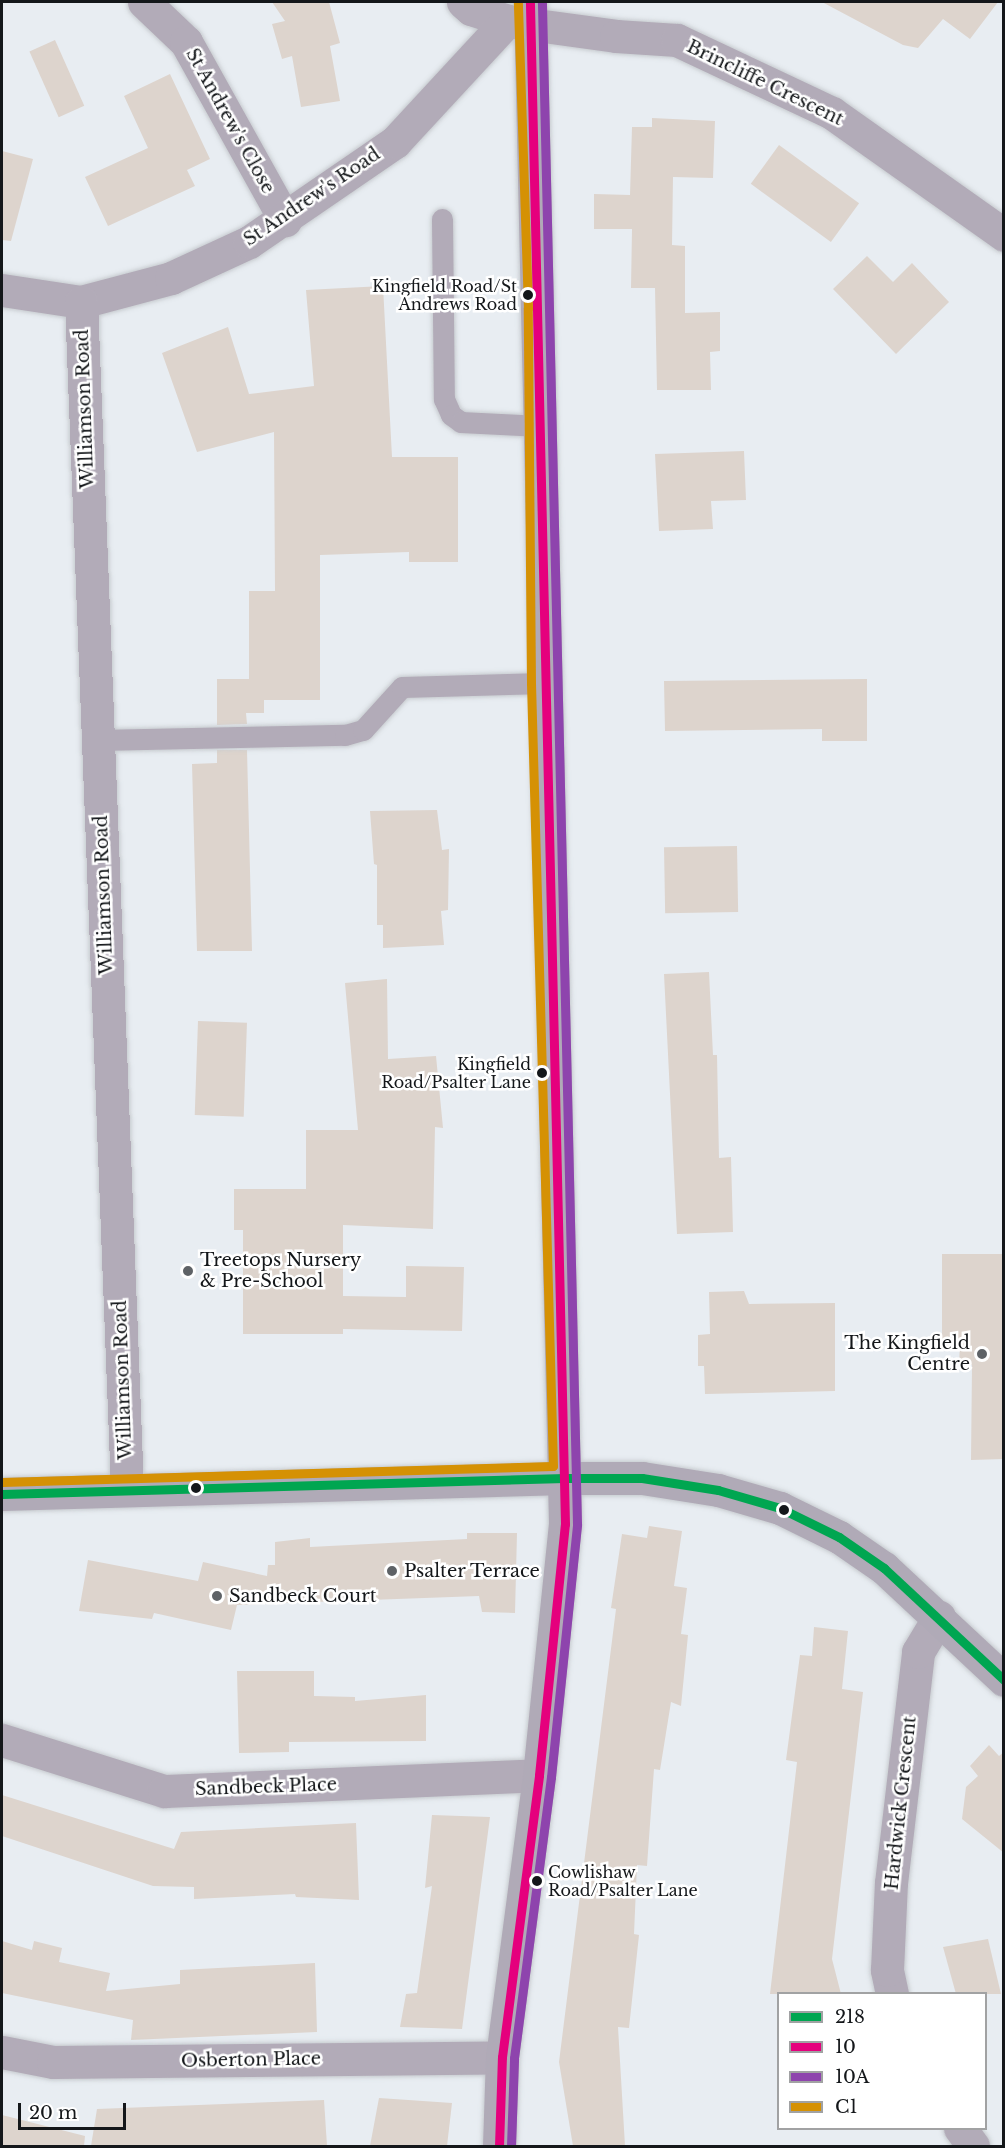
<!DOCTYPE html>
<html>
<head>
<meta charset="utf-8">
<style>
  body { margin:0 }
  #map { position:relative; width:1005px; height:2148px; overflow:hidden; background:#e8edf2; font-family:"Libre Baskerville",serif }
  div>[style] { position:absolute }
  .building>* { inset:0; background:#ddd4cd; transform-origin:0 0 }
  .roads { filter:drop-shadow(0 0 2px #c7cbcf) drop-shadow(0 0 2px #c7cbcf) }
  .lane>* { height:21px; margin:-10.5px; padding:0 10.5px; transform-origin:10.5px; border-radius:10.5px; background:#b2abb8 }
  .street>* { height:33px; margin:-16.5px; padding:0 16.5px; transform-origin:16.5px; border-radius:16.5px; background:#b2abb8 }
  .secondary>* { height:33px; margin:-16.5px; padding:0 16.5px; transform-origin:16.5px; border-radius:16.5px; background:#b0aab7 }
  .bus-1>* { height:9px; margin:-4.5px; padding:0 4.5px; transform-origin:4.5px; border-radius:4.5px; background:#00a651 }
  .bus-2>* { height:9px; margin:-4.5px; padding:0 4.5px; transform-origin:4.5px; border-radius:4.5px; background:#e5007d }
  .bus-3>* { height:9px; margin:-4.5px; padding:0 4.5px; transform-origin:4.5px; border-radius:4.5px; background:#8e44ad }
  .bus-4>* { height:9px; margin:-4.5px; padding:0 4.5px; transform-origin:4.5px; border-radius:4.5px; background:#d59104 }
  .dots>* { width:16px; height:16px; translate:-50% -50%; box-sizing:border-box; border:3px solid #fff; border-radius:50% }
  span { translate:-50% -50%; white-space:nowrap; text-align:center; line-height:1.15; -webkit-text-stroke:5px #fff; paint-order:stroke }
  .bus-label { font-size:16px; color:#14171a }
  .right { translate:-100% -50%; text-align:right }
  .left { translate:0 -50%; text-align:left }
  .street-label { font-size:18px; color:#14171a }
  .poi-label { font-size:18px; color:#14171a }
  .frame { position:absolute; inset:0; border:3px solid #14171a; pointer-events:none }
  .legend { position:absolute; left:777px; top:1992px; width:210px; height:138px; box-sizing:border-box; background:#fff; border:2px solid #a1a2a3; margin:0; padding:8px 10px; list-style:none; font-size:18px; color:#14171a }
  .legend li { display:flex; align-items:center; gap:12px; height:30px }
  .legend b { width:30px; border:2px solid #a1a2a3 }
  .scale { position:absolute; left:18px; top:2103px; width:108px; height:27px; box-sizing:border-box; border:3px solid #14171a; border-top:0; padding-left:8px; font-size:18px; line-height:21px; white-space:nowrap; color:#14171a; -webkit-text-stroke:4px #fff; paint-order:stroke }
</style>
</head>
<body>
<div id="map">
  <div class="building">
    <div style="clip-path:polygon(272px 2px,329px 2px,340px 43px,330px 46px,340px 101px,301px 107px,292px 56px,282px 59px,272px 24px,285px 21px)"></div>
    <div style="clip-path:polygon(822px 2px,998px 2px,970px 39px,943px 19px,918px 48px,903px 45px)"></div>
    <div style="left:55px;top:40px;width:72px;height:28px;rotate:66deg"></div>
    <div style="clip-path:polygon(170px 74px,210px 159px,187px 170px,195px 186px,108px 226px,85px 177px,148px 148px,124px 96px)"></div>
    <div style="clip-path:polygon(652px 118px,715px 121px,713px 178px,673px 177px,672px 245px,685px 246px,685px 313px,720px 312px,720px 351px,710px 352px,711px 390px,657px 390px,655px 288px,631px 288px,632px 229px,594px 229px,594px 194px,630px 195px,632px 127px,652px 127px)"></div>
    <div style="left:779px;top:145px;width:99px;height:48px;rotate:36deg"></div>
    <div style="clip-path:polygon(2px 151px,33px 159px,11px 241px,2px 240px)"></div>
    <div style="clip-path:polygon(867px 256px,893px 282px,912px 263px,949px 302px,896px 354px,833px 289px)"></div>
    <div style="clip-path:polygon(383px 286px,392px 457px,458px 457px,458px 562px,409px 562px,409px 552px,320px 555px,320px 700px,264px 700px,264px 713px,246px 713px,247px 724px,217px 725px,217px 679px,249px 679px,249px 591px,275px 591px,274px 432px,197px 452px,162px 353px,228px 327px,249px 394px,314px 386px,306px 290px)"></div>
    <div style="clip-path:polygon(744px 451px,746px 500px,711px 501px,713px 529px,659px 531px,655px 454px)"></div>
    <div style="clip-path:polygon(867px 679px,867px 741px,822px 741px,822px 729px,665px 731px,664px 681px)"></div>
    <div style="clip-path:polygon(217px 750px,247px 750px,252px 951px,197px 951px,192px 764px,217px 763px)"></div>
    <div style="clip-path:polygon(437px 810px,442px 850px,449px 849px,448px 910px,441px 911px,444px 945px,383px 948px,383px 925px,377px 925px,377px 865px,374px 864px,370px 811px)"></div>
    <div style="left:737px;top:846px;width:66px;height:73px;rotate:89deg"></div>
    <div style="clip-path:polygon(709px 972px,713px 1055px,717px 1055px,719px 1158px,731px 1157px,733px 1232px,677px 1234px,664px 974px)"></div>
    <div style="clip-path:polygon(387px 979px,388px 1059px,436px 1056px,443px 1128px,435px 1127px,433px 1229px,343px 1225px,343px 1296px,406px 1297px,406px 1266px,464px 1267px,462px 1331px,343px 1329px,343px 1334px,243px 1334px,243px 1230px,234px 1230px,234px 1189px,306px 1189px,306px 1130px,358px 1130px,345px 983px)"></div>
    <div style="left:198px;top:1021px;width:49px;height:94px;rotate:2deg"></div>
    <div style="clip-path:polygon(942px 1254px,1004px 1254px,1004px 1459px,971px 1460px,972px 1365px,959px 1366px,960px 1342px,942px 1343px)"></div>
    <div style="clip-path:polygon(744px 1291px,749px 1304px,835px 1303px,835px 1391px,705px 1394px,704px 1366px,698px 1366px,698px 1335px,710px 1334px,709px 1292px)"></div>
    <div style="clip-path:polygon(649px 1526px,682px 1531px,674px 1586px,687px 1588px,681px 1634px,688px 1635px,681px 1706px,671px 1702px,660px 1770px,654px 1769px,647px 1866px,637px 1865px,634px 1934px,639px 1935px,629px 2028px,618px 2027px,625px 2146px,573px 2146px,559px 2062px,616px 1609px,611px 1608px,622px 1534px,647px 1538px)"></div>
    <div style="clip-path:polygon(467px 1533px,517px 1533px,515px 1613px,482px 1612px,479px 1596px,237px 1605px,231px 1630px,154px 1613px,152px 1619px,79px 1611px,88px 1560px,198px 1581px,203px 1562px,267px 1576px,268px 1565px,275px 1565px,275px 1542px,310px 1538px,310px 1547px,467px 1539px)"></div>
    <div style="clip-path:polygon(814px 1627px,848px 1631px,842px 1689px,863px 1692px,832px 1959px,841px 1994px,770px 1994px,797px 1762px,786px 1760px,800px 1655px,812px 1656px)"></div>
    <div style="clip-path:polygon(237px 1671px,314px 1671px,314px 1696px,355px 1697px,355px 1701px,426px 1695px,426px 1741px,289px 1742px,289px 1752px,239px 1753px)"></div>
    <div style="clip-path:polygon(989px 1745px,999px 1756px,1004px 1752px,1004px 1853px,962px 1819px,966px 1787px,978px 1776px,970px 1766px)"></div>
    <div style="clip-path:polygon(2px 1795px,174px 1849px,181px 1832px,356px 1823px,359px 1900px,296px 1897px,295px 1894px,194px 1899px,194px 1887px,153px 1886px,2px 1836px)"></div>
    <div style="clip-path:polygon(432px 1815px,490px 1817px,462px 2029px,400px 2027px,406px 1994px,417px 1993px,432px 1886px,425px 1888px)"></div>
    <div style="clip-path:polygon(988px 1939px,1001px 1994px,956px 1994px,943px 1947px)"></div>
    <div style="clip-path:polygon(2px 1941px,32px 1950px,34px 1941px,62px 1948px,59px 1962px,110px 1973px,106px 1991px,180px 1984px,180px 1970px,315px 1963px,317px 2032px,131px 2040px,133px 2020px,2px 1993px)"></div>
    <div style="clip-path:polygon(379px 2098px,452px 2103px,447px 2146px,370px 2146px)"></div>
    <div style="clip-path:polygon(324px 2100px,327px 2146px,91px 2146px,97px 2109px)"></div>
    <div style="clip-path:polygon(2px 2115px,85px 2136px,84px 2146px,2px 2146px)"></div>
  </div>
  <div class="roads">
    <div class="lane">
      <div style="left:442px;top:219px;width:180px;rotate:89.4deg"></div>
      <div style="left:444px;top:399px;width:17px;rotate:66deg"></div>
      <div style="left:451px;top:415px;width:12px;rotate:35deg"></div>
      <div style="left:461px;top:422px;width:79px;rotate:2.9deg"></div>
      <div style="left:98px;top:740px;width:247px;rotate:-1.2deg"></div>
      <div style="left:345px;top:735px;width:19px;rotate:-16deg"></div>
      <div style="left:363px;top:730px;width:58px;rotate:-47.8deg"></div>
      <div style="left:402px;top:687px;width:141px;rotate:-1.6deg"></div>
    </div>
    <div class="street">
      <div style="left:144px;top:2px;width:58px;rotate:43.6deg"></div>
      <div style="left:186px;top:42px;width:204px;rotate:60.9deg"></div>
      <div style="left:463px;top:2px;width:11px;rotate:41deg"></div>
      <div style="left:471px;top:9px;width:38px;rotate:18deg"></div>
      <div style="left:507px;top:21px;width:110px;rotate:7.8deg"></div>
      <div style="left:616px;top:36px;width:61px;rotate:3.8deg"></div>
      <div style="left:677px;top:40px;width:171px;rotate:25.2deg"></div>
      <div style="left:832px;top:113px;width:211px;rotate:35.3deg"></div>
      <div style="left:2px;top:290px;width:80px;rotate:8.6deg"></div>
      <div style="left:81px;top:302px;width:93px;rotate:-14.9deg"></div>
      <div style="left:171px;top:278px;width:86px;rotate:-24.8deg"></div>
      <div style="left:249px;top:242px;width:177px;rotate:-34.4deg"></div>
      <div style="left:395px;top:142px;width:165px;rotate:-47.2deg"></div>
      <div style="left:81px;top:302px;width:1187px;rotate:87.78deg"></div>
      <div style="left:2px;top:1740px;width:170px;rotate:17.5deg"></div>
      <div style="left:164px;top:1791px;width:375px;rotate:-2.4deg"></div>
      <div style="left:892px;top:1994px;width:25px;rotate:-102deg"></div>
      <div style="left:887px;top:1970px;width:87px;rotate:-87.4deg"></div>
      <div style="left:891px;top:1883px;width:233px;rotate:-83.3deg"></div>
      <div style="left:918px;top:1652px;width:41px;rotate:-59deg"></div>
      <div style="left:2px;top:2052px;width:52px;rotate:11.1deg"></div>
      <div style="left:53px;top:2062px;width:449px;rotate:-0.6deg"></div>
      <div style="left:960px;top:2128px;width:22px;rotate:54deg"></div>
    </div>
    <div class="secondary">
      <div style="left:2px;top:1494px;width:563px;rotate:-1.63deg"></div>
      <div style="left:565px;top:1478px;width:77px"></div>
      <div style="left:642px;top:1478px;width:77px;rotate:9deg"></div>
      <div style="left:718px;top:1490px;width:65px;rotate:16.2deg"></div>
      <div style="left:780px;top:1508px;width:66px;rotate:26.2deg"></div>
      <div style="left:839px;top:1537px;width:55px;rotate:34.6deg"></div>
      <div style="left:884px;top:1568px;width:164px;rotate:43deg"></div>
      <div style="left:499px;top:2146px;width:89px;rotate:-88.1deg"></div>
      <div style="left:502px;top:2057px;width:284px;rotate:-82.5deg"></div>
      <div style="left:539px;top:1775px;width:252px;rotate:-84.1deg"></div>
      <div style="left:565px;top:1524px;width:1522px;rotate:-91.32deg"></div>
    </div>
  </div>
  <div class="bus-1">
    <div style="left:2px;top:1494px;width:563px;rotate:-1.63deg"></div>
    <div style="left:565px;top:1478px;width:77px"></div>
    <div style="left:642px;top:1478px;width:77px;rotate:9deg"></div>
    <div style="left:718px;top:1490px;width:65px;rotate:16.2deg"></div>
    <div style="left:780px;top:1508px;width:66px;rotate:26.2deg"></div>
    <div style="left:839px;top:1537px;width:55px;rotate:34.6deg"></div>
    <div style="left:884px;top:1568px;width:164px;rotate:43deg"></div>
  </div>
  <div class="bus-2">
    <div style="left:499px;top:2146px;width:89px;rotate:-88.1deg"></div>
    <div style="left:502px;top:2057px;width:284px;rotate:-82.5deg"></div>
    <div style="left:539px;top:1775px;width:252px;rotate:-84.1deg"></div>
    <div style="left:565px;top:1524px;width:1522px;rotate:-91.32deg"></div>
  </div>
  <div class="bus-3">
    <div style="left:511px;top:2146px;width:88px;rotate:-88deg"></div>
    <div style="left:514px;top:2058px;width:283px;rotate:-82.5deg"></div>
    <div style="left:551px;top:1777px;width:254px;rotate:-84.1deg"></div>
    <div style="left:577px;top:1524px;width:1522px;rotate:-91.32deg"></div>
  </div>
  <div class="bus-4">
    <div style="left:2px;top:1482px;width:551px;rotate:-1.66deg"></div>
    <div style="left:553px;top:1466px;width:783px;rotate:-91.61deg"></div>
    <div style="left:531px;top:683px;width:375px;rotate:-90.5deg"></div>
    <div style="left:528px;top:308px;width:306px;rotate:-91.9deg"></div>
  </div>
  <div class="dots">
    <div style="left:528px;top:295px;background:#14171a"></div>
    <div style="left:542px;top:1073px;background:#14171a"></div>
    <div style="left:188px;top:1271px;background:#5e6266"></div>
    <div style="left:982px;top:1354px;background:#5e6266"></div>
    <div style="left:196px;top:1488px;background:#14171a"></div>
    <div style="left:784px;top:1510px;background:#14171a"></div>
    <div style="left:392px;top:1571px;background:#5e6266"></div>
    <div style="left:217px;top:1596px;background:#5e6266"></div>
    <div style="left:537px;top:1881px;background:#14171a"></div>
  </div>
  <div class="bus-label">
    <span class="right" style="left:517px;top:295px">Kingfield Road/St<br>Andrews Road</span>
    <span class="right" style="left:531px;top:1073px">Kingfield<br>Road/Psalter Lane</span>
    <span class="left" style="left:548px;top:1881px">Cowlishaw<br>Road/Psalter Lane</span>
  </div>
  <div class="street-label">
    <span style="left:765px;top:83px;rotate:26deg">Brincliffe Crescent</span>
    <span style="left:230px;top:121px;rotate:61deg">St Andrew's Close</span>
    <span style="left:312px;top:197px;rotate:-34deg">St Andrew's Road</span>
    <span style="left:85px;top:409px;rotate:-92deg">Williamson Road</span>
    <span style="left:104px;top:895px;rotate:-92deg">Williamson Road</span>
    <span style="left:123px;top:1380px;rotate:-92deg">Williamson Road</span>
    <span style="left:266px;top:1787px;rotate:-2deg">Sandbeck Place</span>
    <span style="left:901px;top:1803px;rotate:-84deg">Hardwick Crescent</span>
    <span style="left:251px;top:2060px;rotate:-1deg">Osberton Place</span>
  </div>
  <div class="poi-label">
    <span class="left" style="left:200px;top:1271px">Treetops Nursery<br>&amp; Pre-School</span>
    <span class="right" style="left:970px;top:1354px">The Kingfield<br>Centre</span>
    <span class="left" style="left:404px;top:1571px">Psalter Terrace</span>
    <span class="left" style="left:229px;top:1596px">Sandbeck Court</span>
  </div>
  <div class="frame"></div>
  <ul class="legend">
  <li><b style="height:8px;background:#00a651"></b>218</li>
  <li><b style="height:8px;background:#e5007d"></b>10</li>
  <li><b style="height:8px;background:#8e44ad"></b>10A</li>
  <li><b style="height:8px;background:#d59104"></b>C1</li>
  </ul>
  <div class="scale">20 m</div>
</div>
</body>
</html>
